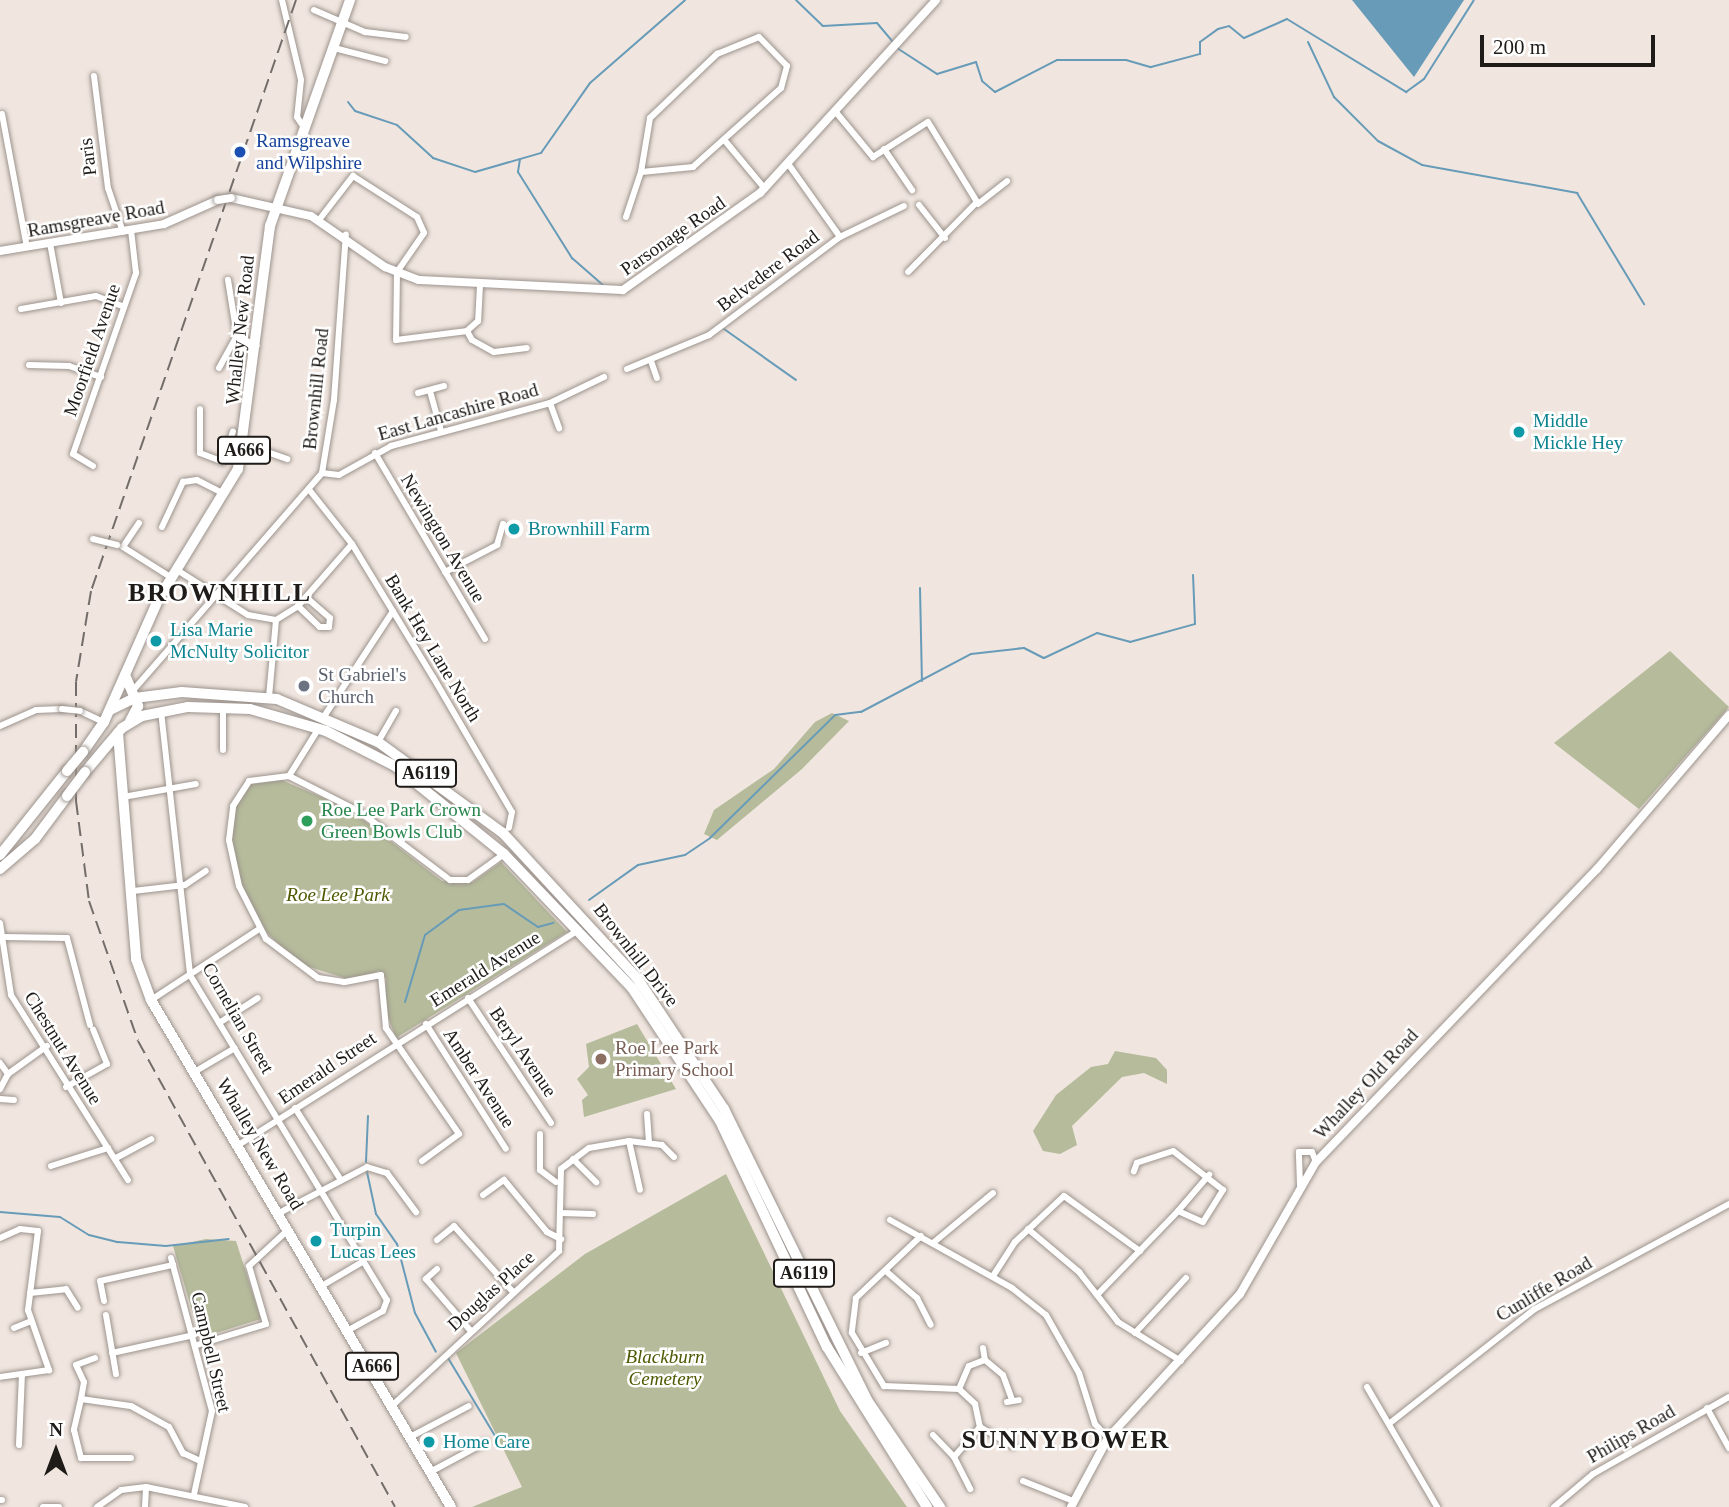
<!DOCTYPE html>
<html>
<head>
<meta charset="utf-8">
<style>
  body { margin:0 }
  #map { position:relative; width:1729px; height:1507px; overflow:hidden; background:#f0e6df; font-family:Georgia,serif }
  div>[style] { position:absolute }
  .green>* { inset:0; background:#b5bb9b }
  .water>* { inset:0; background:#679bb8 }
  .stream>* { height:2px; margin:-1px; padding:0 1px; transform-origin:1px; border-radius:1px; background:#679bb8 }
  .roads { filter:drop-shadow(0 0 2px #9c938d) drop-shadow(0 0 2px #9c938d) }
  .street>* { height:6px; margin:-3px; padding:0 3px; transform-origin:3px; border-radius:3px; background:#fff }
  .secondary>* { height:8px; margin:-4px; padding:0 4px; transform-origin:4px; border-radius:4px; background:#fff }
  .highway>* { height:10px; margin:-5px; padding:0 5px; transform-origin:5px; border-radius:5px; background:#fff }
  .rail>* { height:2px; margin-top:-1px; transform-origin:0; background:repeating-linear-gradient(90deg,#736d69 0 14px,transparent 0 21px) }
  .bridges { filter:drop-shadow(0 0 2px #9c938d) drop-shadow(0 0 2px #9c938d) }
  .street-bridge>* { height:6px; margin:-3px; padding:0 3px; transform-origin:3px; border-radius:3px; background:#fff }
  .secondary-bridge>* { height:8px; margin:-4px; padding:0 4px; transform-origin:4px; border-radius:4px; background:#fff }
  .highway-bridge>* { height:10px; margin:-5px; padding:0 5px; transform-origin:5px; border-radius:5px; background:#fff }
  .dots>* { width:19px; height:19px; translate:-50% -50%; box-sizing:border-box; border:4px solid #fff; border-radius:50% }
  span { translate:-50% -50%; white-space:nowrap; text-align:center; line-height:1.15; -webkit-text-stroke:5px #fff; paint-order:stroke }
  .shield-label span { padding:2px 5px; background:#fff; border:2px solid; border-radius:5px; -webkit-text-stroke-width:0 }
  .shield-label { font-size:18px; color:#1f1b19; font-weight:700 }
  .transit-label { font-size:19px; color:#164399 }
  .left { translate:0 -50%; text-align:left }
  .street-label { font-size:19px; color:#1f1b19 }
  .culture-label { font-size:19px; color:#0d838f }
  .worship-label { font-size:19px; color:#5b616d }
  .leisure-label { font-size:19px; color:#27864d }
  .park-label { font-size:19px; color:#505902; font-style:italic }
  .education-label { font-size:19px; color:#785e54 }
  .district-label { font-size:26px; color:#1f1b19; font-weight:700; letter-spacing:2px }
  .north { position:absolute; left:21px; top:1416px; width:70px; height:70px; -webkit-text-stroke:5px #fff; paint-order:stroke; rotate:0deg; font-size:19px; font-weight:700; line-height:28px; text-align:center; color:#1f1b19 }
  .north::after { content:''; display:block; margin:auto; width:24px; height:32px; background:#1f1b19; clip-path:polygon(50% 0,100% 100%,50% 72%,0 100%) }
  .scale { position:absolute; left:1480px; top:35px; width:175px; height:32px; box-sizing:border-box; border:4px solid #1f1b19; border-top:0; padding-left:9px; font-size:21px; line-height:24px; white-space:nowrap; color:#1f1b19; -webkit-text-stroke:5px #fff; paint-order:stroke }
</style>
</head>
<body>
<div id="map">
  <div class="green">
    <div style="clip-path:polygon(1670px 651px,1729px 707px,1639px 809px,1554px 743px)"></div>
    <div style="clip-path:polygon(832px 713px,849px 721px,802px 769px,717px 840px,704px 834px,714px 810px,774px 769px,815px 722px)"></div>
    <div style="clip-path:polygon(277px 778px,349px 809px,442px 881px,473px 882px,501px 862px,567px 932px,396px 1038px,384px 1007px,386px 979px,379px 971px,351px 980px,300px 964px,266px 932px,240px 885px,230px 840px,234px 805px,250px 783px)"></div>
    <div style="clip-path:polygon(637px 1024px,676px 1089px,584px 1117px,582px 1100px,588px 1095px,577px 1079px,589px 1067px,586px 1044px)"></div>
    <div style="clip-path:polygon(1115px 1051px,1156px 1058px,1167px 1070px,1167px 1084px,1144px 1073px,1122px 1077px,1072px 1126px,1077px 1145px,1060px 1154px,1043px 1151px,1033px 1131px,1056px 1095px,1091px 1067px,1108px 1064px)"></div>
    <div style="clip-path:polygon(726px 1174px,840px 1411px,907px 1507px,472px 1507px,522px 1487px,456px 1353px,585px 1254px)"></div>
    <div style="clip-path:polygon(206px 1239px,236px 1241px,261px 1319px,200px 1338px,173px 1246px)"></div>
  </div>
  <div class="water">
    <div style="clip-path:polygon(1352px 0,1464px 0,1414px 77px)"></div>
  </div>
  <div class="stream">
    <div style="left:796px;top:0;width:37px;rotate:44deg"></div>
    <div style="left:823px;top:26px;width:54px;rotate:-3.2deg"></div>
    <div style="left:877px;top:23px;width:26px;rotate:50deg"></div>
    <div style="left:1308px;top:42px;width:61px;rotate:64.7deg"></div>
    <div style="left:1334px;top:97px;width:62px;rotate:45deg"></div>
    <div style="left:1378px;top:141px;width:50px;rotate:28.6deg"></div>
    <div style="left:1422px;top:165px;width:158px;rotate:10.2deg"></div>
    <div style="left:1577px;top:193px;width:130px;rotate:58.9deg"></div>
    <div style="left:897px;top:48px;width:48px;rotate:33deg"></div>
    <div style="left:937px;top:74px;width:41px;rotate:-17.1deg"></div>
    <div style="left:976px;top:62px;width:20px;rotate:72deg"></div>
    <div style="left:982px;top:81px;width:17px;rotate:40deg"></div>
    <div style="left:995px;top:92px;width:70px;rotate:-27.3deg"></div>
    <div style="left:1057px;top:60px;width:69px"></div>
    <div style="left:1126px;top:60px;width:26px;rotate:16deg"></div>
    <div style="left:1151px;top:67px;width:51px;rotate:-14.9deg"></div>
    <div style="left:1200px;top:54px;width:12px;rotate:-90deg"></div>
    <div style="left:1200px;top:42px;width:22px;rotate:-36deg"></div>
    <div style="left:1218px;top:29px;width:11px;rotate:-15deg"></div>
    <div style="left:1229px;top:26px;width:19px;rotate:39deg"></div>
    <div style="left:1244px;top:38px;width:47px;rotate:-23.8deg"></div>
    <div style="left:1287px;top:19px;width:140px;rotate:31.5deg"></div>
    <div style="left:1406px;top:92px;width:22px;rotate:-36deg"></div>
    <div style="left:1424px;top:79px;width:93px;rotate:-57.7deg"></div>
    <div style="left:348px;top:102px;width:11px;rotate:52deg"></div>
    <div style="left:355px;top:111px;width:44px;rotate:18.4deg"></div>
    <div style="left:397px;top:125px;width:49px;rotate:42.5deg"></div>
    <div style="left:433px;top:158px;width:44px;rotate:18.4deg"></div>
    <div style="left:475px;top:172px;width:69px;rotate:-16.1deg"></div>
    <div style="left:541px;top:153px;width:85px;rotate:-55deg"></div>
    <div style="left:590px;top:83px;width:126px;rotate:-41.1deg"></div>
    <div style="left:520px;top:159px;width:13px;rotate:99deg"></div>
    <div style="left:518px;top:172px;width:102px;rotate:57.9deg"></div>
    <div style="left:572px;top:258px;width:41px;rotate:41.1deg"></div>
    <div style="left:724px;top:329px;width:88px;rotate:35.3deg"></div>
    <div style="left:920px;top:588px;width:93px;rotate:88.8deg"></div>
    <div style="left:589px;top:900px;width:60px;rotate:-35.5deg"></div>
    <div style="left:638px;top:865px;width:48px;rotate:-12deg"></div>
    <div style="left:685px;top:855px;width:30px;rotate:-34deg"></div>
    <div style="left:710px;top:838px;width:175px;rotate:-44.5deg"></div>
    <div style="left:835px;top:715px;width:26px;rotate:-7deg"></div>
    <div style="left:861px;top:712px;width:124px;rotate:-27.8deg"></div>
    <div style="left:971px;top:654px;width:53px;rotate:-6.5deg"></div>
    <div style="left:1024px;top:648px;width:22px;rotate:27deg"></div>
    <div style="left:1044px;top:658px;width:59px;rotate:-25.3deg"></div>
    <div style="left:1097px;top:633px;width:34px;rotate:15deg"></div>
    <div style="left:1130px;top:642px;width:67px;rotate:-15.5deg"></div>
    <div style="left:1195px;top:624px;width:49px;rotate:-92.3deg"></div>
    <div style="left:405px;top:1002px;width:70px;rotate:-73.4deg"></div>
    <div style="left:425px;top:935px;width:42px;rotate:-36.3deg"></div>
    <div style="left:459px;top:910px;width:45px;rotate:-7.6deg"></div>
    <div style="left:504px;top:904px;width:41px;rotate:34.1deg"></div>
    <div style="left:538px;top:927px;width:16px;rotate:-15deg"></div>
    <div style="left:366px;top:1162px;width:46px;rotate:-87.5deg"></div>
    <div style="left:367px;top:1172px;width:43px;rotate:77.9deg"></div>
    <div style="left:376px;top:1214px;width:37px;rotate:55deg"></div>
    <div style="left:397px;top:1244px;width:71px;rotate:75.4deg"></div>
    <div style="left:415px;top:1313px;width:44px;rotate:61.7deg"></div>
    <div style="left:0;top:1212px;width:60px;rotate:4.8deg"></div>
    <div style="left:60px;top:1217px;width:34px;rotate:32deg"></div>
    <div style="left:89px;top:1235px;width:30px;rotate:14deg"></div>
    <div style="left:118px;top:1242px;width:48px;rotate:4.8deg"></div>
    <div style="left:166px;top:1246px;width:63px;rotate:-6.3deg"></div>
    <div style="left:448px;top:1358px;width:97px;rotate:58.9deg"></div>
  </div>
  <div class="roads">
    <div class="street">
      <div style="left:282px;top:0;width:82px;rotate:76.6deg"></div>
      <div style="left:301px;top:80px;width:37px;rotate:96deg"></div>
      <div style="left:297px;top:117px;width:14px;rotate:56deg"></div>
      <div style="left:314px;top:10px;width:56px;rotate:23.3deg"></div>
      <div style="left:365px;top:32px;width:41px;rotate:7deg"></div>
      <div style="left:759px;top:37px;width:40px;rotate:46deg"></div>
      <div style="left:787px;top:66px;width:23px;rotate:105deg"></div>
      <div style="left:781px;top:88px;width:118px;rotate:138.1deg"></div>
      <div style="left:693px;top:167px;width:52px;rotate:174.5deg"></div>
      <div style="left:641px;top:172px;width:55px;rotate:-80.5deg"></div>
      <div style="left:650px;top:118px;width:93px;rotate:-43.7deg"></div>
      <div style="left:717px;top:54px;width:45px;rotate:-22deg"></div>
      <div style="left:334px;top:48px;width:53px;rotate:14.3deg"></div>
      <div style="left:94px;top:76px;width:113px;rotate:82.9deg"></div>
      <div style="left:108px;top:188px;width:46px;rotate:71.2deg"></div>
      <div style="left:835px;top:111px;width:60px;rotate:50.4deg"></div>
      <div style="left:873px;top:157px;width:65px;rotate:-32.5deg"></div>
      <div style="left:928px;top:122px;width:94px;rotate:58.5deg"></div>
      <div style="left:977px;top:202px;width:98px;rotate:134.6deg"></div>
      <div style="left:2px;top:114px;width:135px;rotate:79.4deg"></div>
      <div style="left:726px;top:142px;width:61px;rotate:50.3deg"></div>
      <div style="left:884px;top:149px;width:50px;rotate:55.7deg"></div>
      <div style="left:789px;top:165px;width:88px;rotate:54.7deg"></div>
      <div style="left:978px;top:204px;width:37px;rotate:-38deg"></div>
      <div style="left:919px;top:205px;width:42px;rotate:51.8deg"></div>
      <div style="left:626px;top:217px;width:47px;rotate:-71.6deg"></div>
      <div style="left:319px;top:220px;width:56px;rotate:-52.3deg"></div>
      <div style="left:353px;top:176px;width:76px;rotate:32.6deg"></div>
      <div style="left:417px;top:217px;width:17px;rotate:66deg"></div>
      <div style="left:424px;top:233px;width:47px;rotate:124.7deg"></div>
      <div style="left:397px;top:272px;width:68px;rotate:90.8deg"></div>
      <div style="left:396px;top:340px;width:72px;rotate:-7.2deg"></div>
      <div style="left:50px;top:243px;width:61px;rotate:79.6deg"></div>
      <div style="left:480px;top:285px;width:36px;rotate:93deg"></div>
      <div style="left:478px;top:321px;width:15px;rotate:138deg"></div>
      <div style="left:467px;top:331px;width:10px;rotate:61deg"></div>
      <div style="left:472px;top:340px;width:25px;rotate:29deg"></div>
      <div style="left:494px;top:352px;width:33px;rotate:-7deg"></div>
      <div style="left:21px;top:309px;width:76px;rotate:-9.8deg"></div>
      <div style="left:96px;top:296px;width:30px;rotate:21deg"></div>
      <div style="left:237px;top:336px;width:22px;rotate:27deg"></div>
      <div style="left:651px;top:361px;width:18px;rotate:71deg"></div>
      <div style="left:29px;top:365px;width:40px;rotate:1.4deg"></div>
      <div style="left:69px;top:366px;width:34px;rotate:19deg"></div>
      <div style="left:219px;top:368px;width:37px;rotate:-61deg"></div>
      <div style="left:237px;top:336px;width:57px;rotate:-99.1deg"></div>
      <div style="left:627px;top:369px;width:89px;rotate:-22.5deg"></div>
      <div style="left:709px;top:335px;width:164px;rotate:-36.8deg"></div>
      <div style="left:840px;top:237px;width:71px;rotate:-25.8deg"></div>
      <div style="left:430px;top:391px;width:41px;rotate:74.6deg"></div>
      <div style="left:418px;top:393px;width:27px;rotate:-15deg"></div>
      <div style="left:550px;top:403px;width:27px;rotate:70deg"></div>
      <div style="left:200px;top:409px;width:44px;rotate:90deg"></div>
      <div style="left:200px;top:453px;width:25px;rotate:21deg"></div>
      <div style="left:223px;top:462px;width:32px;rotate:-72deg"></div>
      <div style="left:245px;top:444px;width:45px;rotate:19.7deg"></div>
      <div style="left:375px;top:453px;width:216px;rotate:59.4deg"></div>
      <div style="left:93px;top:466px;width:23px;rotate:-149deg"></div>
      <div style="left:73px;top:454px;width:192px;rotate:-70.8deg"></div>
      <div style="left:136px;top:273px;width:43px;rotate:-96.6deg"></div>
      <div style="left:322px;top:473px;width:17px;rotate:7deg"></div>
      <div style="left:339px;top:475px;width:60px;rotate:-29.1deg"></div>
      <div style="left:391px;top:446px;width:165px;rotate:-15.1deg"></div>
      <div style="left:550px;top:403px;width:60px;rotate:-25.7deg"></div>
      <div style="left:311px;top:492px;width:66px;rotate:51.7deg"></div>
      <div style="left:352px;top:544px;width:156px;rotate:58.7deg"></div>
      <div style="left:433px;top:677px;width:156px;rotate:59.7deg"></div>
      <div style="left:512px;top:812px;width:16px;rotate:101deg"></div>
      <div style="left:139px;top:523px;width:29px;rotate:124deg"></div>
      <div style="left:123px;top:547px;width:58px;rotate:32.3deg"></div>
      <div style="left:162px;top:527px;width:50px;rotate:-65deg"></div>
      <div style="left:183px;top:482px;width:14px;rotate:-8deg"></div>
      <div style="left:197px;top:480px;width:31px;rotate:27deg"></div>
      <div style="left:177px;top:570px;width:84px;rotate:32.4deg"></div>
      <div style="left:248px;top:615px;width:28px;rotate:10deg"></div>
      <div style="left:276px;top:620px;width:26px;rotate:-32deg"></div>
      <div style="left:298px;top:606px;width:82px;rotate:-48.9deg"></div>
      <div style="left:445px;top:572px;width:59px;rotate:-27.4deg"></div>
      <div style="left:497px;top:545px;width:22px;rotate:-74deg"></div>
      <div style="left:298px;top:606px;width:30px;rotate:44deg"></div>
      <div style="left:320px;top:627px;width:9px"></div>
      <div style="left:329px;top:627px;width:9px;rotate:-84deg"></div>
      <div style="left:330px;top:618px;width:32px;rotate:-139deg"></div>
      <div style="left:136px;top:687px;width:284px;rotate:-49deg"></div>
      <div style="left:322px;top:473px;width:74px;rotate:-80.7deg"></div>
      <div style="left:334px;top:400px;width:166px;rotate:-85.9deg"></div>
      <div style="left:269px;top:697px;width:77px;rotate:-84.8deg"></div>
      <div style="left:80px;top:711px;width:26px;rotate:25deg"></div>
      <div style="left:161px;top:711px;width:266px;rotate:83.7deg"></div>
      <div style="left:190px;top:975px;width:380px;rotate:58.8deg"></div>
      <div style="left:387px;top:1300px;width:12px;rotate:110deg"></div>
      <div style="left:383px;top:1311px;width:37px;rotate:151deg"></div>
      <div style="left:325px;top:715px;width:124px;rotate:-56.8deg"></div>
      <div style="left:0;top:726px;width:39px;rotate:-24deg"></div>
      <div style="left:36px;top:710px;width:26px;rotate:-2deg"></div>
      <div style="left:378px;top:742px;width:36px;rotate:-60deg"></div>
      <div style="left:223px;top:750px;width:42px;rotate:-90deg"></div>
      <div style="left:289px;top:776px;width:57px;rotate:-58deg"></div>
      <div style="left:123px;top:797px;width:74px;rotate:-10.1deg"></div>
      <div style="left:133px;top:891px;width:52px;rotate:-6.6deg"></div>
      <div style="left:185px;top:885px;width:25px;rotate:-34deg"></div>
      <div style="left:0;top:923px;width:73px;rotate:81.3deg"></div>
      <div style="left:11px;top:995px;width:219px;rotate:57.7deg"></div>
      <div style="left:4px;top:937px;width:63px;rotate:0.9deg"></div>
      <div style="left:67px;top:938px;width:90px;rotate:75.2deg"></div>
      <div style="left:468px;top:998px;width:150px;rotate:56.4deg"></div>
      <div style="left:151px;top:1000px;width:129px;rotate:-33.3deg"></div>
      <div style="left:219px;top:1023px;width:46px;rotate:-32.7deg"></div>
      <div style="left:426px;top:1024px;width:148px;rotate:57.4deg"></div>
      <div style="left:0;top:1063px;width:14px;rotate:54deg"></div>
      <div style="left:196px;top:1071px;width:45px;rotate:-30.5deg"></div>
      <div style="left:66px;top:1087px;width:47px;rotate:-29.3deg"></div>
      <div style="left:107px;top:1064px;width:37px;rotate:-112deg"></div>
      <div style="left:0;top:1089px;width:17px;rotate:-62deg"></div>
      <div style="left:8px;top:1074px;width:48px;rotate:-35.7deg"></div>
      <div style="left:0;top:1099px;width:14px;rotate:4deg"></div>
      <div style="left:295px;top:1108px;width:82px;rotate:57.5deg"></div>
      <div style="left:647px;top:1114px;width:27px;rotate:86deg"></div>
      <div style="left:540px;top:1134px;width:36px;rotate:90deg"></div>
      <div style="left:540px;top:1170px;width:20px;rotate:37deg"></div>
      <div style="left:629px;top:1141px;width:50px;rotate:77.3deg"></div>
      <div style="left:240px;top:1144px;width:401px;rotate:-32.3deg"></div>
      <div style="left:116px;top:1158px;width:40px;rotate:-28deg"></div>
      <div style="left:573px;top:1159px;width:33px;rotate:45deg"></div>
      <div style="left:422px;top:1161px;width:46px;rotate:-36.1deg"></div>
      <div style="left:459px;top:1134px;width:129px;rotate:-124.6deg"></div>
      <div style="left:386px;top:1028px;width:53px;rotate:-95.4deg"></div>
      <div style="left:381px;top:975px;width:38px;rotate:169deg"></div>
      <div style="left:344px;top:982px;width:26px;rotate:-171deg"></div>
      <div style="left:318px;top:978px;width:65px;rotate:-143.1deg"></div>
      <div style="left:266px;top:939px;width:59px;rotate:-117deg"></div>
      <div style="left:239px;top:886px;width:47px;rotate:-102.3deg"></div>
      <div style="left:229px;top:840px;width:34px;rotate:-83deg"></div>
      <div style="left:233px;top:806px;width:30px;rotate:-57deg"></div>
      <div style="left:249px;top:781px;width:40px;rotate:-7.1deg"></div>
      <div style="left:289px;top:776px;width:80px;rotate:26.9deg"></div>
      <div style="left:360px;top:812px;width:113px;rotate:37.1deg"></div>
      <div style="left:450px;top:880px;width:18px"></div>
      <div style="left:468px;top:880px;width:44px;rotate:-35.8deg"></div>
      <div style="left:51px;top:1166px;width:60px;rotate:-17.5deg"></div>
      <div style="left:1300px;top:1185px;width:33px;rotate:-92deg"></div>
      <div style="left:1299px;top:1152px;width:13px"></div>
      <div style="left:1312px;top:1152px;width:11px;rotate:68deg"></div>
      <div style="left:483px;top:1195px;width:26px;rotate:-36deg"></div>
      <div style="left:504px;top:1180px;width:67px;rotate:50.4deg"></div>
      <div style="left:547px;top:1232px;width:16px;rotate:27deg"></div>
      <div style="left:1178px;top:1211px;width:48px;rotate:-49.3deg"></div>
      <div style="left:281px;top:1212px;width:97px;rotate:-27.6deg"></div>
      <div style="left:367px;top:1167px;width:21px;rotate:17deg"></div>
      <div style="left:387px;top:1173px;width:49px;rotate:53.4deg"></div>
      <div style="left:561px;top:1213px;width:32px;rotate:2deg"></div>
      <div style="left:890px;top:1220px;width:140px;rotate:29.1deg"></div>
      <div style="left:1012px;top:1288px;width:43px;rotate:38.5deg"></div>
      <div style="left:1046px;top:1315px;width:67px;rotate:60.4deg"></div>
      <div style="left:1079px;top:1373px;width:53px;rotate:72.6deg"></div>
      <div style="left:1095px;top:1424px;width:19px;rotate:47deg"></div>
      <div style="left:1028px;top:1229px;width:67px;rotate:40.1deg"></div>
      <div style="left:1079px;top:1272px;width:63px;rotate:52deg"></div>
      <div style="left:1118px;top:1322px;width:74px;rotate:31.8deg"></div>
      <div style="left:921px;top:1236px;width:90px;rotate:136.4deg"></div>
      <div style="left:856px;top:1298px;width:35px;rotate:97deg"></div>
      <div style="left:852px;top:1333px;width:62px;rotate:58.9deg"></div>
      <div style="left:884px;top:1386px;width:75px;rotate:2.3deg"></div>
      <div style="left:959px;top:1389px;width:22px;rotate:43deg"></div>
      <div style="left:975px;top:1404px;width:24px;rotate:78deg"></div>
      <div style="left:0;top:1238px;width:22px;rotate:-24deg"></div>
      <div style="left:20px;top:1229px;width:18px;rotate:6deg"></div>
      <div style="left:38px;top:1231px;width:80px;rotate:97.2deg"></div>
      <div style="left:28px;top:1310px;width:64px;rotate:70.7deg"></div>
      <div style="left:49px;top:1370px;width:49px;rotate:171.9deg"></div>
      <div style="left:437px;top:1240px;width:22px;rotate:-39deg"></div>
      <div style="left:454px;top:1226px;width:89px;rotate:48.2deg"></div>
      <div style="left:933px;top:1243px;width:78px;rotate:-39.8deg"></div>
      <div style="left:171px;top:1258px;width:158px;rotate:75deg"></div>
      <div style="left:212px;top:1411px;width:85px;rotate:102.2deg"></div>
      <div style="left:437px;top:1269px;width:15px;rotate:138deg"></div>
      <div style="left:426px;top:1279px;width:67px;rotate:49.2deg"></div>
      <div style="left:887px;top:1272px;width:40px;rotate:41deg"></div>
      <div style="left:917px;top:1298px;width:30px;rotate:63deg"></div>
      <div style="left:993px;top:1276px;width:40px;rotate:-57.1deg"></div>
      <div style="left:1015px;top:1242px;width:67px;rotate:-43.2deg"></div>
      <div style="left:1064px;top:1196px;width:94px;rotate:35.9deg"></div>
      <div style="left:325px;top:1284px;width:45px;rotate:-30.5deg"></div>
      <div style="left:30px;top:1293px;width:36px;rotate:-6deg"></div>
      <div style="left:66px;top:1289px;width:22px;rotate:58deg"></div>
      <div style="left:1097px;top:1295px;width:117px;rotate:-46deg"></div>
      <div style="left:1178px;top:1211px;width:27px;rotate:24deg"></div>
      <div style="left:1203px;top:1222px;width:38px;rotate:-58deg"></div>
      <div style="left:1223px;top:1190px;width:63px;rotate:-142deg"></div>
      <div style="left:1173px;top:1151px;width:38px;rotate:162deg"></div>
      <div style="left:1137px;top:1163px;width:9px;rotate:111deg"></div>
      <div style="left:104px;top:1301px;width:20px;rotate:-101deg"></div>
      <div style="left:100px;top:1281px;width:75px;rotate:-12.4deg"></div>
      <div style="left:106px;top:1315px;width:60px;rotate:80.4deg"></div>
      <div style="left:14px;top:1328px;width:18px;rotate:-22deg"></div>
      <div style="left:1135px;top:1333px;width:75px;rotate:-47.2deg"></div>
      <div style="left:197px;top:1345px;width:72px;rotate:-16.9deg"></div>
      <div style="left:266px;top:1324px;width:60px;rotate:-106.3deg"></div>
      <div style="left:249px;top:1266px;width:54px;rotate:-42.8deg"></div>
      <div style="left:983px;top:1348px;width:12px;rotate:81deg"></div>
      <div style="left:112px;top:1353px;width:84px;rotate:-12.4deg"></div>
      <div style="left:861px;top:1353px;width:27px;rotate:-22deg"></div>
      <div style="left:95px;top:1358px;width:20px;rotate:160deg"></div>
      <div style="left:76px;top:1365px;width:19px;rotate:65deg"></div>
      <div style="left:84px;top:1382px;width:17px;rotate:100deg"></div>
      <div style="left:81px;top:1399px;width:50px;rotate:8deg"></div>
      <div style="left:131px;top:1406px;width:43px;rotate:28.9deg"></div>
      <div style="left:169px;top:1427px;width:30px;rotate:62deg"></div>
      <div style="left:183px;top:1453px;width:19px;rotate:25deg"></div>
      <div style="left:1367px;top:1387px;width:139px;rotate:59.7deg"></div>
      <div style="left:959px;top:1389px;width:25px;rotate:-67deg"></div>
      <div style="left:969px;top:1366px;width:17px;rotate:-21deg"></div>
      <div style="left:985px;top:1360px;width:23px;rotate:40deg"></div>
      <div style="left:1003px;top:1375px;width:27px;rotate:70deg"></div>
      <div style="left:81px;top:1399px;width:32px;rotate:103deg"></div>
      <div style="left:74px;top:1430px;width:29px;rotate:76deg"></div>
      <div style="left:81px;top:1458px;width:50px"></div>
      <div style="left:1007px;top:1402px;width:12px;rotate:-9deg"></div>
      <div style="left:394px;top:1404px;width:225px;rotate:-42.8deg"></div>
      <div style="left:559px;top:1251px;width:82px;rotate:-88.6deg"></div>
      <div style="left:561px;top:1169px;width:35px;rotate:-37deg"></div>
      <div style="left:589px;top:1148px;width:41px;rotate:-9.9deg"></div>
      <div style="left:629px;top:1141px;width:33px;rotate:7deg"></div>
      <div style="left:662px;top:1145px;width:17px;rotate:45deg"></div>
      <div style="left:1707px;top:1408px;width:46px;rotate:61.2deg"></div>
      <div style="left:1390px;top:1423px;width:184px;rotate:-38.2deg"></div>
      <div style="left:1535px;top:1309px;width:221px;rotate:-28.4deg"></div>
      <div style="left:933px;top:1435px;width:30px;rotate:46deg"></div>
      <div style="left:954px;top:1457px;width:36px;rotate:63deg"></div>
      <div style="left:412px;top:1436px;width:64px;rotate:-27.8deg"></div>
      <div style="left:19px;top:1445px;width:71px;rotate:-87.6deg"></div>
      <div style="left:954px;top:1457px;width:40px;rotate:-49deg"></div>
      <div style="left:980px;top:1427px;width:38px;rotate:30deg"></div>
      <div style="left:432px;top:1471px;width:61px;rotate:-28.2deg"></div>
      <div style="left:1023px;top:1481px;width:54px;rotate:21.8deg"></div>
      <div style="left:0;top:1500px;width:2px"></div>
      <div style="left:43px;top:1507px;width:16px"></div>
      <div style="left:97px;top:1507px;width:29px;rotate:-35deg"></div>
      <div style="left:121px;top:1490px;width:25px;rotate:-7deg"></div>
      <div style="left:146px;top:1487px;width:101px;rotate:11.4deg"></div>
      <div style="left:145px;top:1507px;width:20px;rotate:-87deg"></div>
      <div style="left:1554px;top:1507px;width:51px;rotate:-40.2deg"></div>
      <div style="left:1593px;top:1474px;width:156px;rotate:-29.5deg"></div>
    </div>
    <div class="secondary">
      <div style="left:231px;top:198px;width:82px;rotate:12.7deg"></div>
      <div style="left:311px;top:216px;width:90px;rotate:34.6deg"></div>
      <div style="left:385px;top:267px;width:36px;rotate:21deg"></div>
      <div style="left:419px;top:280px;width:204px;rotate:2.8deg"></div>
      <div style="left:623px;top:290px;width:168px;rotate:-35.3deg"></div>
      <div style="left:760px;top:193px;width:261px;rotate:-47.6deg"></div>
      <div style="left:0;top:251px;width:166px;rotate:-9.3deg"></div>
      <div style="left:164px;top:224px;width:59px;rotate:-24deg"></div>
      <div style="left:1071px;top:1507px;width:78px;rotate:-61.8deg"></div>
      <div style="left:1108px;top:1438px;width:195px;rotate:-47.5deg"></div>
      <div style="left:1240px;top:1294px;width:152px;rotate:-60.1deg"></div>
      <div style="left:1316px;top:1162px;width:406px;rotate:-46.2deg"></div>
      <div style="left:1597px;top:869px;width:203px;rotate:-49.4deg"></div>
    </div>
    <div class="highway">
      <div style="left:125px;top:675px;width:34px;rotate:67deg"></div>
      <div style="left:138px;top:706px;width:17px;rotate:118deg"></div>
      <div style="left:110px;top:710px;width:28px;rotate:-26deg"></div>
      <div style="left:135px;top:698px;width:47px;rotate:-7.3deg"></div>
      <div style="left:182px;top:692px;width:95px;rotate:4.2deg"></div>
      <div style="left:277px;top:699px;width:110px;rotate:23.1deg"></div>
      <div style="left:378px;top:742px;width:155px;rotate:36.1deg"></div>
      <div style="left:503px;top:833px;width:197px;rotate:47.3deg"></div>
      <div style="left:637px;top:978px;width:157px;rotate:56.4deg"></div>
      <div style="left:724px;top:1109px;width:324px;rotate:63.8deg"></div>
      <div style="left:867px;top:1400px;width:130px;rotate:55.7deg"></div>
      <div style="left:118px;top:733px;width:227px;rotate:85.4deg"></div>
      <div style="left:136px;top:959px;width:44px;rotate:69.9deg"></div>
      <div style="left:151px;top:1000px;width:589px;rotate:59.39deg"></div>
      <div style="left:83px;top:752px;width:37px;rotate:-55deg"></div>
      <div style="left:104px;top:722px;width:133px;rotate:-66.1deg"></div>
      <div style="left:158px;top:600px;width:153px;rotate:-58.6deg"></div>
      <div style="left:238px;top:469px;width:245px;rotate:-82.5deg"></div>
      <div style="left:270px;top:226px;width:240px;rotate:-70.5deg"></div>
      <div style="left:85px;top:772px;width:57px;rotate:-49.9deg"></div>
      <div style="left:122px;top:728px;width:23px;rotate:-31deg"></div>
      <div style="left:142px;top:716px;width:47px;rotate:-11.1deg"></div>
      <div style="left:188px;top:707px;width:62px;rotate:1.8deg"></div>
      <div style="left:250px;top:709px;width:79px;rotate:16.1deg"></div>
      <div style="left:326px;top:731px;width:77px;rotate:26.9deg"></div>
      <div style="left:395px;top:766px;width:140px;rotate:38.9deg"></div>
      <div style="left:504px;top:854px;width:185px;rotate:46.3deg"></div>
      <div style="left:632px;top:988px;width:159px;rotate:56.5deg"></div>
      <div style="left:720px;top:1121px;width:250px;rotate:64.7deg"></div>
      <div style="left:827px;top:1347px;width:189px;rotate:58deg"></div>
      <div style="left:0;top:855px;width:107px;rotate:-51.4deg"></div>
      <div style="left:0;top:869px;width:46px;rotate:-40.6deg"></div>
      <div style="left:35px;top:839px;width:54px;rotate:-53.3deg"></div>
    </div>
  </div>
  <div class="rail">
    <div style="left:296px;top:0;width:626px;rotate:109.13deg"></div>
    <div style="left:91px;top:591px;width:92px;rotate:99.4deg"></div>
    <div style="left:76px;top:682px;width:119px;rotate:90deg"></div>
    <div style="left:76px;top:801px;width:101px;rotate:82.6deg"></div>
    <div style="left:89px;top:901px;width:148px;rotate:70.7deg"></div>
    <div style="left:138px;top:1041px;width:532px;rotate:61.12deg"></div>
  </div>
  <div class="bridges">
    <div class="street-bridge">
      <div style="left:93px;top:539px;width:25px;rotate:14deg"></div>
      <div style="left:62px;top:709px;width:18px;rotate:6deg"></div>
    </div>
    <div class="secondary-bridge">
      <div style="left:218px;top:200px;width:13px;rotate:-9deg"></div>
    </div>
    <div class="highway-bridge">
      <div style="left:67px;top:771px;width:25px;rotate:-50deg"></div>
      <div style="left:67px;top:796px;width:30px;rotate:-53deg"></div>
    </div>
  </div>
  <div class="dots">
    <div style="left:240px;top:152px;background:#1a4fb4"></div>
    <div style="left:1519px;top:432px;background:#0f9aa8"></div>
    <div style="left:514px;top:529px;background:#0f9aa8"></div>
    <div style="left:156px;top:641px;background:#0f9aa8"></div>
    <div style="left:304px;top:686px;background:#6b7280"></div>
    <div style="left:307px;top:821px;background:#2e9e5b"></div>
    <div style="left:601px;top:1059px;background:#8d6e63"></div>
    <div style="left:316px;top:1241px;background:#0f9aa8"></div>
    <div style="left:429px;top:1442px;background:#0f9aa8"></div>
  </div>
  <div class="shield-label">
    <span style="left:244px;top:450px">A666</span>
    <span style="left:426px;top:773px">A6119</span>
    <span style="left:804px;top:1273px">A6119</span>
    <span style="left:372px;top:1366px">A666</span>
  </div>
  <div class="transit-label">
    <span class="left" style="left:256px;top:152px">Ramsgreave<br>and Wilpshire</span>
  </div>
  <div class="street-label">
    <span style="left:88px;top:157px;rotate:-97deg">Paris</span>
    <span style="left:96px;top:219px;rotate:-10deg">Ramsgreave Road</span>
    <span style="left:673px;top:236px;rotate:-35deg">Parsonage Road</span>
    <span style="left:768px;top:271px;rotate:-37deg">Belvedere Road</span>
    <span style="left:240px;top:330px;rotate:-84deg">Whalley New Road</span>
    <span style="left:92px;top:350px;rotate:-71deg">Moorfield Avenue</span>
    <span style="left:316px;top:389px;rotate:-84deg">Brownhill Road</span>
    <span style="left:458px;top:412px;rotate:-16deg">East Lancashire Road</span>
    <span style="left:443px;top:538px;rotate:59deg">Newington Avenue</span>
    <span style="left:433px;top:648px;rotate:59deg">Bank Hey Lane North</span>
    <span style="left:636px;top:955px;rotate:52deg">Brownhill Drive</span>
    <span style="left:485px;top:969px;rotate:-32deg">Emerald Avenue</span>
    <span style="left:238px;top:1018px;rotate:60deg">Cornelian Street</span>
    <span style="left:63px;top:1048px;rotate:58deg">Chestnut Avenue</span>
    <span style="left:523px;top:1052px;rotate:56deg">Beryl Avenue</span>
    <span style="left:327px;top:1068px;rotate:-34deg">Emerald Street</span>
    <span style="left:479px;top:1078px;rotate:57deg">Amber Avenue</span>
    <span style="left:1366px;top:1084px;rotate:-47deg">Whalley Old Road</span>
    <span style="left:260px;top:1144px;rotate:59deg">Whalley New Road</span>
    <span style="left:1544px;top:1289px;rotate:-31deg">Cunliffe Road</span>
    <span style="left:491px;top:1291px;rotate:-42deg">Douglas Place</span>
    <span style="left:211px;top:1352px;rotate:77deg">Campbell Street</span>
    <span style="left:1631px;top:1434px;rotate:-30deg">Philips Road</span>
  </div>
  <div class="culture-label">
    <span class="left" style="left:1533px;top:432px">Middle<br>Mickle Hey</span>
    <span class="left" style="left:528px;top:529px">Brownhill Farm</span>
    <span class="left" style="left:170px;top:641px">Lisa Marie<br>McNulty Solicitor</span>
    <span class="left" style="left:330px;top:1241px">Turpin<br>Lucas Lees</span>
    <span class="left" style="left:443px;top:1442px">Home Care</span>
  </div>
  <div class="worship-label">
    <span class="left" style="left:318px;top:686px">St Gabriel's<br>Church</span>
  </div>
  <div class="leisure-label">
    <span class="left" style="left:321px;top:821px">Roe Lee Park Crown<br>Green Bowls Club</span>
  </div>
  <div class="park-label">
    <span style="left:338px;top:895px">Roe Lee Park</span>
    <span style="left:665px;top:1368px">Blackburn<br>Cemetery</span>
  </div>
  <div class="education-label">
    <span class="left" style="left:615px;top:1059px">Roe Lee Park<br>Primary School</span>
  </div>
  <div class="district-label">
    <span style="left:220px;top:593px">BROWNHILL</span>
    <span style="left:1066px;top:1440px">SUNNYBOWER</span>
  </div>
  <div class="north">N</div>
  <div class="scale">200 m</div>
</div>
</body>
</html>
